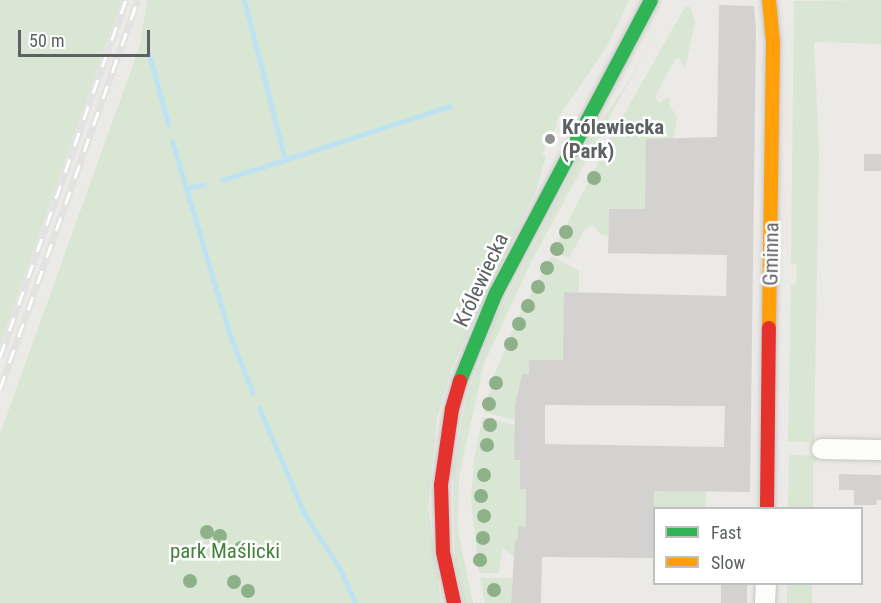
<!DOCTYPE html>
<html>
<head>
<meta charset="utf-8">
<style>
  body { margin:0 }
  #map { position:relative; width:881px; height:603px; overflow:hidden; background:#eceae7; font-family:"Roboto Condensed",sans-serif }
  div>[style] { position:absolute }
  .green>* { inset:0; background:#d8e6d3; transform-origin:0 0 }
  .stream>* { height:5px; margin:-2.5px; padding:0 2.5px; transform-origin:2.5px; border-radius:2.5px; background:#bee2f2 }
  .building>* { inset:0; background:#d4d2d0; transform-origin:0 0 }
  .roads { filter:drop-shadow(0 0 2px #c8c7c7) drop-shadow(0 0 2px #c8c7c7) }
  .street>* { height:20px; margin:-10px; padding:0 10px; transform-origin:10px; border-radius:10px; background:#fcfcfb }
  .fast>* { height:14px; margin:-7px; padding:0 7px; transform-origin:7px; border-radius:7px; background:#30b455 }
  .slow>* { height:14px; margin:-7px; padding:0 7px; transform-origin:7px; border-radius:7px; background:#ff9f0a }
  .jam>* { height:14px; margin:-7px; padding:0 7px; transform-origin:7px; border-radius:7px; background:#e5322d }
  .rail>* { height:7px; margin-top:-3.5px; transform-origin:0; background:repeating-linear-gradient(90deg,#fff 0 14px,#e3e2e2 0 28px); box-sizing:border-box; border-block:2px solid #e3e2e2 }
  .trees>* { width:14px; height:14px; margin:-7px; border-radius:50%; background:#8eb18a }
  .dots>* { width:16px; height:16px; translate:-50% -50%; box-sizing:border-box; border:3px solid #fff; border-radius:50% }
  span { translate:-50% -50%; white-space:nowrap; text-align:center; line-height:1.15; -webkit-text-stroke:5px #fff; paint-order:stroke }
  .poi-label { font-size:21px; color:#5d6164; font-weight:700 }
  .left { translate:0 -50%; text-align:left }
  .street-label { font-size:21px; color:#5d6164 }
  .park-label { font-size:21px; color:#42823d }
  .legend { position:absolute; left:653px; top:507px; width:210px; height:78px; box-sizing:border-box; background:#fff; border:2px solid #bec0c1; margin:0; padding:8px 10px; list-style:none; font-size:18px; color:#5d6164 }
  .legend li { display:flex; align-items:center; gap:12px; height:30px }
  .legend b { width:30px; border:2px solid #bec0c1 }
  .scale { position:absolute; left:18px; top:30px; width:132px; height:27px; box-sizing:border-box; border:3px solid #5d6164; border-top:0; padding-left:8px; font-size:18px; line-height:21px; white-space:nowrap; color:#5d6164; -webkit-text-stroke:4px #fff; paint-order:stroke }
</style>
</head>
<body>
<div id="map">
  <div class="green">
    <div style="clip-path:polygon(0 0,122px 0,0 345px)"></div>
    <div style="clip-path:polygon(147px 0,629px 0,608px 45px,555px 122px,558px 124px,542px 153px,546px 156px,536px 191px,451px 370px,437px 418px,428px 507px,441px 603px,0 603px,0 434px,140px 45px)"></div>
    <div style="clip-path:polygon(881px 0,881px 44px,814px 42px,819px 151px,814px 443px,788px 441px,791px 285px,796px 284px,797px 264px,791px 263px,794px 1px)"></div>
    <div style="clip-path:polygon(690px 6px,695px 22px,685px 69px,680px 59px,675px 59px,655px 97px,659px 103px,668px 97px,671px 100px,668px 103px,677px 117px,673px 139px,646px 139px,646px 185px,710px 210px,609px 209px,608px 236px,602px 235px,593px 225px,585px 229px,569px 258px,553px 252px,611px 137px,685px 7px)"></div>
    <div style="clip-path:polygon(661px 23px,531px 262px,484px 364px,459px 476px,458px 530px,473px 603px,464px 603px,455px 560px,453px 468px,467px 395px,496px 318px,587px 142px,628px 82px)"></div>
    <div style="clip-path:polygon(551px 256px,579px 271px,579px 292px,564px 292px,708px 362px,530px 360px,529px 374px,522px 374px,522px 388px,518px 388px,515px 420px,484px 412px,493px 378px,517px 320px)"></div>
    <div style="clip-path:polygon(483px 417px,515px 425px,515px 460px,706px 491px,706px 508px,654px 508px,654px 514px,526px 512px,526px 527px,518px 527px,518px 540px,515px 541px,515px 557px,502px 548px,499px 573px,479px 573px,471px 500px,474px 459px)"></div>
    <div style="clip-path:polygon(789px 455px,821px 456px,813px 464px,813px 508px,788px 508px)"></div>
    <div style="clip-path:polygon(480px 578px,512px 578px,511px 603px,485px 603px)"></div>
    <div style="left:787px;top:584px;width:25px;height:19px"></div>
  </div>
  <div class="stream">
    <div style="left:244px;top:0;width:165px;rotate:75.6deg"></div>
    <div style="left:149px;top:54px;width:73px;rotate:74.8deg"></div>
    <div style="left:172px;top:141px;width:203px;rotate:73.4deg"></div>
    <div style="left:230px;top:336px;width:61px;rotate:68deg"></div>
    <div style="left:222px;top:180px;width:240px;rotate:-18deg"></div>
    <div style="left:186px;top:188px;width:18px;rotate:-13deg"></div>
    <div style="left:259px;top:408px;width:114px;rotate:66.8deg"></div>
    <div style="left:304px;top:513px;width:67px;rotate:57.3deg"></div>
    <div style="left:340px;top:569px;width:37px;rotate:66deg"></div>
  </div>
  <div class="building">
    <div style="clip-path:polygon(evenodd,719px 5px,754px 6px,756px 30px,750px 492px,654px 491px,654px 558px,542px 557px,541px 603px,511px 603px,515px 541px,518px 540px,518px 526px,526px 527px,526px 489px,520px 489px,520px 460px,514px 460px,515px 405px,522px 374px,529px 374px,529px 360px,563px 360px,564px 292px,726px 296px,727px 255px,608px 253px,609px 209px,645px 209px,646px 139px,717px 137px,719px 5px,545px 405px,725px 406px,724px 447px,545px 444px,545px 405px)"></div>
    <div style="left:864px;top:154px;width:17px;height:17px"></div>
    <div style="clip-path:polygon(839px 474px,881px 475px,881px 500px,877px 500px,876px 505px,854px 505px,854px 490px,839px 490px)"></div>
    <div style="left:721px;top:584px;width:26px;height:19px"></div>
  </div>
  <div class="roads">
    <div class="street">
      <div style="left:822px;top:449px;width:59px;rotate:1deg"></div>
      <div style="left:765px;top:603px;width:19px;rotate:-87deg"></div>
    </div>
    <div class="fast">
      <div style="left:460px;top:381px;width:95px;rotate:-67.8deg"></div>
      <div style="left:496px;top:293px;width:331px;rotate:-62.1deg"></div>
    </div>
    <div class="slow">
      <div style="left:769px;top:0;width:42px;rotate:84.6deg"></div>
      <div style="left:773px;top:42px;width:286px;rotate:90.8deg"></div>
    </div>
    <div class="jam">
      <div style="left:767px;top:508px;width:180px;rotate:-89.4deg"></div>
      <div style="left:454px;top:603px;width:52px;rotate:-102.2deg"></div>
      <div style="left:443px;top:552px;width:67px;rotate:-91.7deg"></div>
      <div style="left:441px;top:485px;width:77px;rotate:-81.8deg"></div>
      <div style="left:452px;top:409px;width:29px;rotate:-74deg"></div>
    </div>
  </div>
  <div class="rail">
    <div style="left:0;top:357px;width:379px;rotate:-70.6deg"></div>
    <div style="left:0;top:389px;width:413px;rotate:-70.5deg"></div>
  </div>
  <div class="trees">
    <div style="left:594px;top:178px"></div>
    <div style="left:566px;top:232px"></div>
    <div style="left:557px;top:249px"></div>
    <div style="left:547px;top:268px"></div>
    <div style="left:538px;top:287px"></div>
    <div style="left:528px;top:306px"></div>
    <div style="left:519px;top:324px"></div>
    <div style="left:511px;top:344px"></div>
    <div style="left:496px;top:383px"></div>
    <div style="left:489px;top:404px"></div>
    <div style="left:490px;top:425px"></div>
    <div style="left:487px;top:445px"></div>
    <div style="left:484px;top:475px"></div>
    <div style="left:481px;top:496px"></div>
    <div style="left:484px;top:516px"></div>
    <div style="left:207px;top:532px"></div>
    <div style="left:220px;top:536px"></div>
    <div style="left:483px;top:538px"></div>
    <div style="left:241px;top:548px"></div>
    <div style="left:480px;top:560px"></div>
    <div style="left:190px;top:581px"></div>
    <div style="left:234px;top:582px"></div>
    <div style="left:494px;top:590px"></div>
    <div style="left:248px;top:591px"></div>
  </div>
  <div class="dots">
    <div style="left:550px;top:139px;background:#8f9192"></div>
  </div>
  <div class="poi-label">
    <span class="left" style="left:562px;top:139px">Królewiecka<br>(Park)</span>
  </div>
  <div class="street-label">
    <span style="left:771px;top:254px;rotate:-89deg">Gminna</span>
    <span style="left:481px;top:280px;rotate:-65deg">Królewiecka</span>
  </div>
  <div class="park-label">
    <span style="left:225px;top:551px">park Maślicki</span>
  </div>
  <ul class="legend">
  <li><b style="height:8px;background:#30b455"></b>Fast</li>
  <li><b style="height:8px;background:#ff9f0a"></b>Slow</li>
  </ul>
  <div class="scale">50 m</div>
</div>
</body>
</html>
